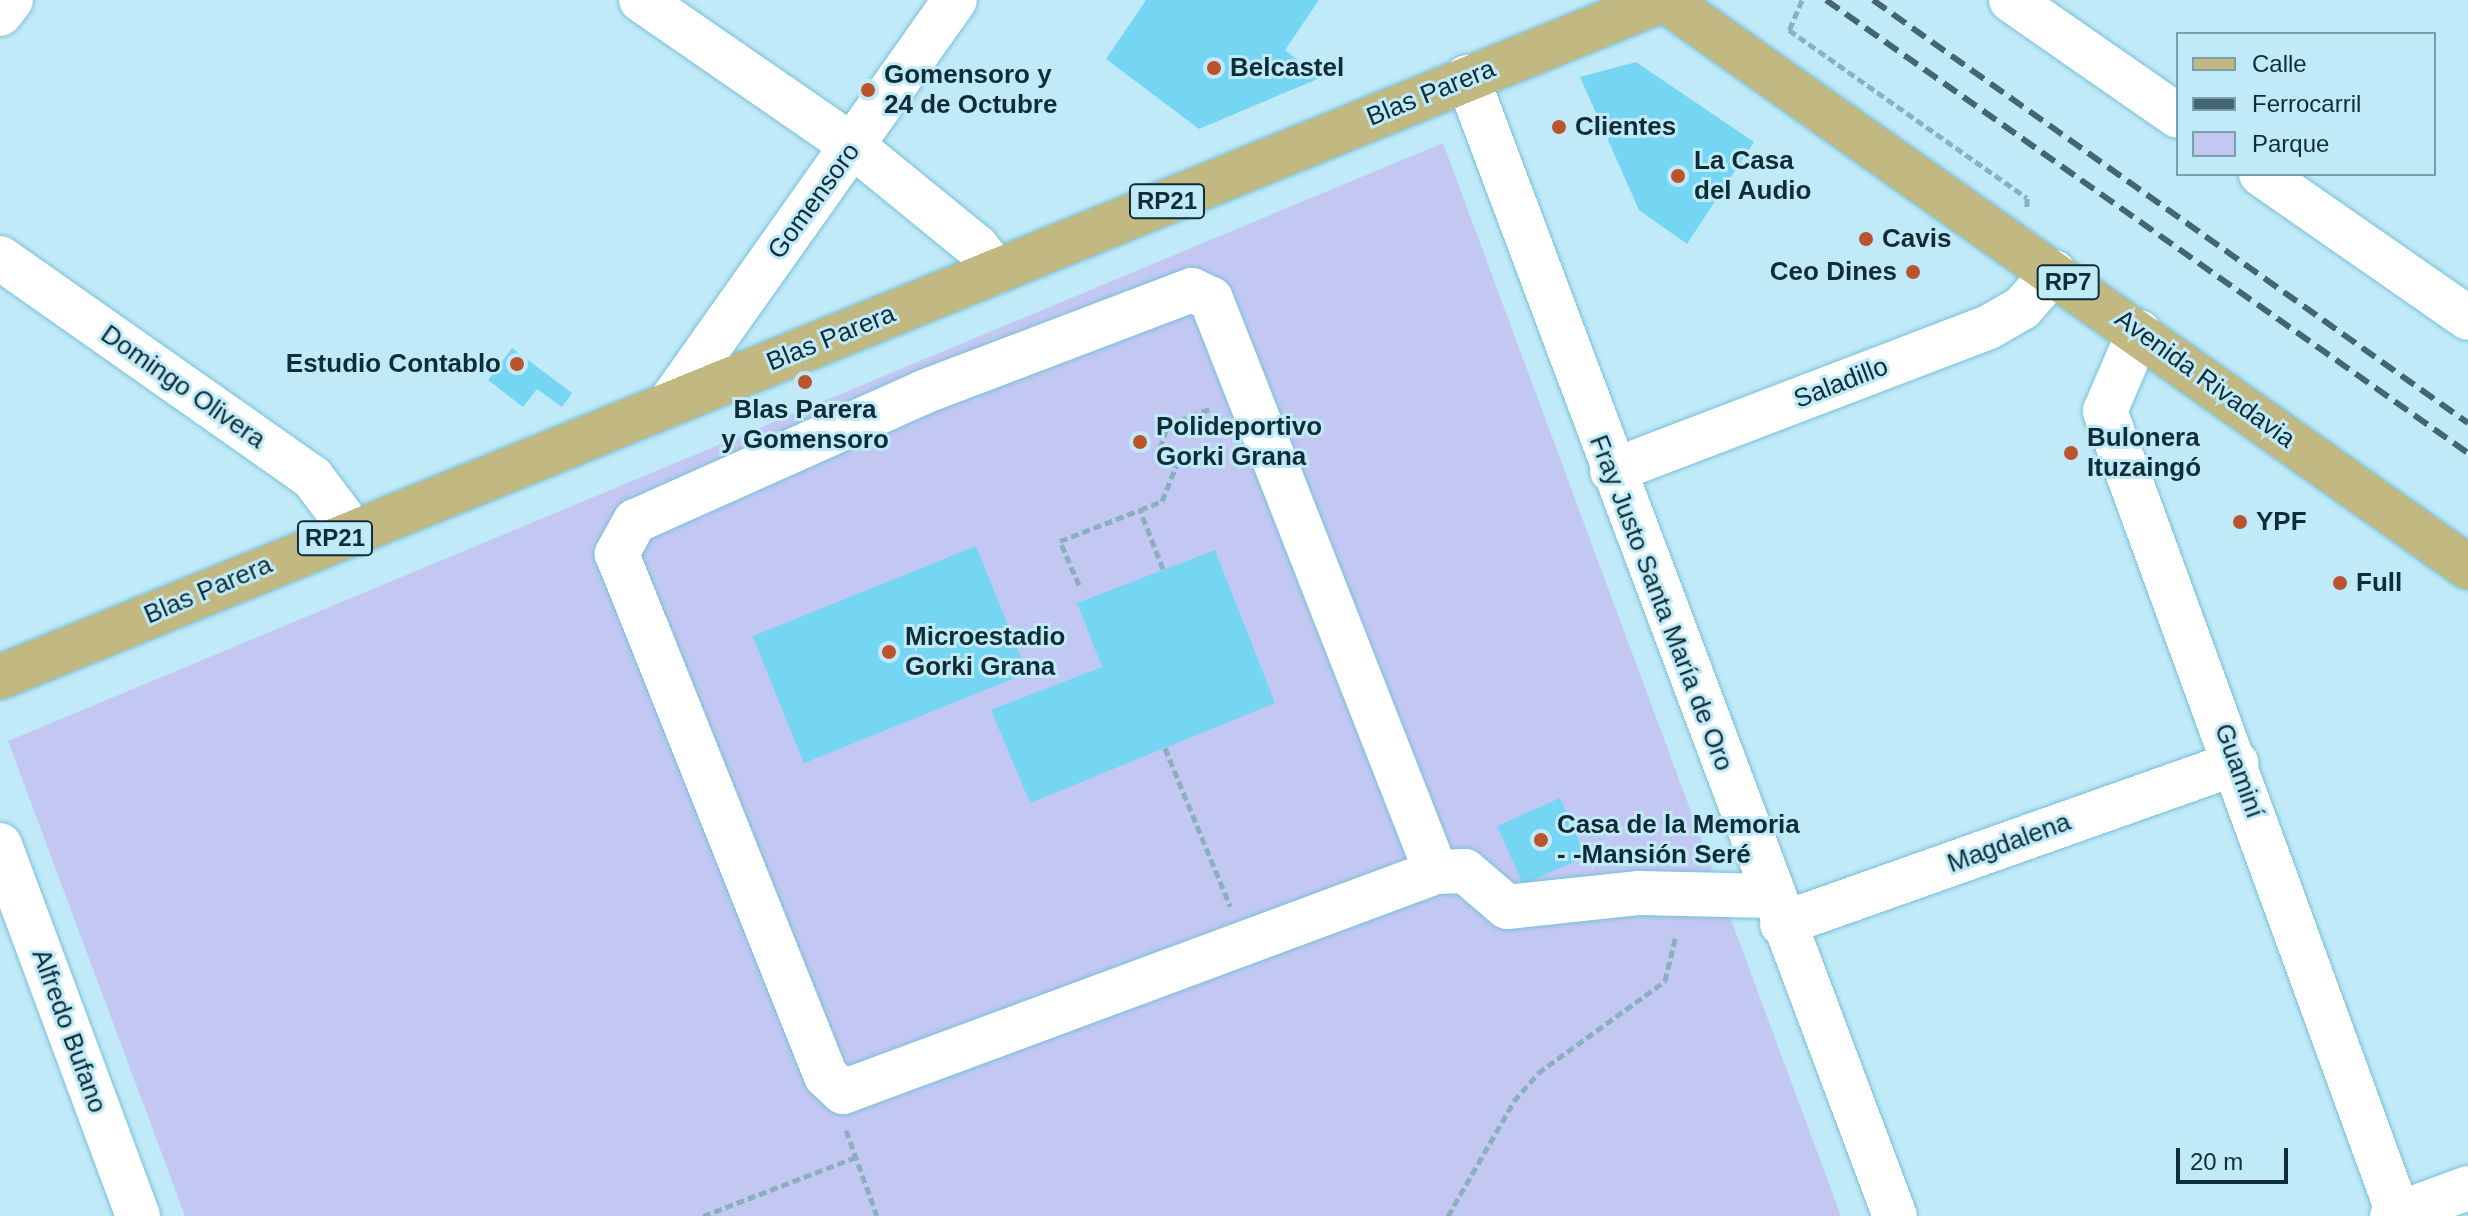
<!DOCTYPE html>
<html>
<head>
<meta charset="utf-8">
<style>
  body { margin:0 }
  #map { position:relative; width:2468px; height:1216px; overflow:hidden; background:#c1eaf8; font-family:Arial,sans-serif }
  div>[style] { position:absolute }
  .green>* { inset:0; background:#c3c8f3 }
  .building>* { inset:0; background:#75d6f4; transform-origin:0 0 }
  .path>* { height:5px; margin-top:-2.5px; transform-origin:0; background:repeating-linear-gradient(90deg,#8bb0bd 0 8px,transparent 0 12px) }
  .roads { filter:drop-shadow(0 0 2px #79c0d7) drop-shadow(0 0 2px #79c0d7) }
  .minor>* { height:44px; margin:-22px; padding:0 22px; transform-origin:22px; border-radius:22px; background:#fff }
  .major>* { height:44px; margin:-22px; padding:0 22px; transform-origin:22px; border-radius:22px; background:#c2b982 }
  .rail>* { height:6px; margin-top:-3px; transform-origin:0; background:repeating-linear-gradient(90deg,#446670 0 16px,transparent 0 24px) }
  .dots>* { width:22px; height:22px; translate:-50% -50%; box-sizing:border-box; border:4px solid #c1eaf8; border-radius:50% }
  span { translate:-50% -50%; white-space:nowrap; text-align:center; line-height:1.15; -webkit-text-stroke:6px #c1eaf8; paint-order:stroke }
  .shield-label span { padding:2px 6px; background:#c1eaf8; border:2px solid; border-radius:6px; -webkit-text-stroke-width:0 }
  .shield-label { font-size:24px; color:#0f2d36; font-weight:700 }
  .poi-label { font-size:26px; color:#0f2d36; font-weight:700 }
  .left { translate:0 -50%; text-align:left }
  .right { translate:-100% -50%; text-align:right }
  .street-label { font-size:26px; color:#0f2d36 }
  .legend { position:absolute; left:2176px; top:32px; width:260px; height:144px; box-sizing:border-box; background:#c1eaf8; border:2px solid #7a9eaa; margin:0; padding:10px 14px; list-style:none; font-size:24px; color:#0f2d36 }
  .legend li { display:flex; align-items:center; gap:16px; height:40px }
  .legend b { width:40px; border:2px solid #7a9eaa }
  .scale { position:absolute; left:2176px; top:1148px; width:112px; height:36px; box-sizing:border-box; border:4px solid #0f2d36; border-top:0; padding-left:10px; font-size:24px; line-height:28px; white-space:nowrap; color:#0f2d36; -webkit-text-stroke:6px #c1eaf8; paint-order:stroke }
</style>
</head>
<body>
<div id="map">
  <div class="green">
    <div style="clip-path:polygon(1443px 143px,1841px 1216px,185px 1216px,8px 741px)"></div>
  </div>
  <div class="building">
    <div style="clip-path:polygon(1146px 0,1319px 0,1285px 50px,1320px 78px,1199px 129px,1106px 59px)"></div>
    <div style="clip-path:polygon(1636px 62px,1754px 142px,1687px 244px,1639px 210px,1580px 77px)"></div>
    <div style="clip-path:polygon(512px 348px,572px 393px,562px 407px,537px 389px,523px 407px,488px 380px)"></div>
    <div style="left:976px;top:546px;width:137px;height:241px;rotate:68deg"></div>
    <div style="clip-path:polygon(1215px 550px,1275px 703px,1030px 803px,991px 710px,1102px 667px,1077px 603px)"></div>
    <div style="left:1560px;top:798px;width:64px;height:69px;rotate:66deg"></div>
  </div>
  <div class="path">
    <div style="left:1802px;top:0;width:33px;rotate:113deg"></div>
    <div style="left:1789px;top:30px;width:291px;rotate:35.2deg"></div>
    <div style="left:2027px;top:198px;width:9px;rotate:90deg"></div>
    <div style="left:1163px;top:569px;width:63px;rotate:-111.3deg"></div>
    <div style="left:1140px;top:510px;width:24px;rotate:-22deg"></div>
    <div style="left:1162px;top:501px;width:38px;rotate:-68deg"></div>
    <div style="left:1176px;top:466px;width:24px;rotate:-132deg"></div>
    <div style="left:1160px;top:448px;width:24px;rotate:-71deg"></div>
    <div style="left:1168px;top:425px;width:47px;rotate:-21.1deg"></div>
    <div style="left:1079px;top:585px;width:48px;rotate:-113.4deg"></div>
    <div style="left:1060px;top:541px;width:86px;rotate:-21.2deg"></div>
    <div style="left:1165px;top:748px;width:171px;rotate:67.6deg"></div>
    <div style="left:846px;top:1130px;width:91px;rotate:70.2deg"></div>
    <div style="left:703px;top:1216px;width:164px;rotate:-21.1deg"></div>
    <div style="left:1448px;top:1216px;width:133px;rotate:-60.1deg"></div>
    <div style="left:1514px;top:1101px;width:37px;rotate:-49deg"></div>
    <div style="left:1538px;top:1073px;width:157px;rotate:-35.9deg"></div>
    <div style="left:1665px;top:981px;width:47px;rotate:-76.6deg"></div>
  </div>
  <div class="roads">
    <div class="minor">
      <div style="left:641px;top:0;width:257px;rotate:34.6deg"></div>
      <div style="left:853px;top:146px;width:160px;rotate:39.2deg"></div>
      <div style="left:977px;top:247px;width:31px;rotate:52deg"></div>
      <div style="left:2011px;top:0;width:203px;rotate:34.8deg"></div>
      <div style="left:0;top:14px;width:18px;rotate:-52deg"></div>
      <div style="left:1467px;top:77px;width:1217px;rotate:69.41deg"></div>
      <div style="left:2261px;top:174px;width:252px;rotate:34.8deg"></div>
      <div style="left:0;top:258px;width:381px;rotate:35.1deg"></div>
      <div style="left:312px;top:477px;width:66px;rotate:53deg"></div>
      <div style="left:2139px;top:332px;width:86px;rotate:113.3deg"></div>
      <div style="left:2105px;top:411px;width:854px;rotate:69.93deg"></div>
      <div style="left:671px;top:401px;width:491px;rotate:-54.7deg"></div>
      <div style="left:1612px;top:471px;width:404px;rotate:-20.9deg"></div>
      <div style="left:1989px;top:327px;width:38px;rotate:-30deg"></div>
      <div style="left:2022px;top:308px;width:48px;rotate:-48.4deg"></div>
      <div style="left:0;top:845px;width:396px;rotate:69.6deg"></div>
      <div style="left:1436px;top:872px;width:616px;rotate:-111.44deg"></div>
      <div style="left:1211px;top:299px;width:21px;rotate:-155deg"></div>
      <div style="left:1192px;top:290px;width:287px;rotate:159.2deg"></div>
      <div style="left:924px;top:392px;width:316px;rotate:155.9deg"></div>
      <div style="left:635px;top:521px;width:38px;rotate:119deg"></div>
      <div style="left:617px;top:554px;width:562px;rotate:68.18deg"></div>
      <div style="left:826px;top:1076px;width:23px;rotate:43deg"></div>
      <div style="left:843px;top:1092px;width:632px;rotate:-20.35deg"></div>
      <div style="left:1436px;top:872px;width:29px;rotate:-2deg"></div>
      <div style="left:1465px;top:871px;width:55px;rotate:40.6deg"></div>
      <div style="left:1507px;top:907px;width:133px;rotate:-6.1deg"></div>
      <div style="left:1639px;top:893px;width:132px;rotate:1.3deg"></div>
      <div style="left:1782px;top:924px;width:482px;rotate:-19.5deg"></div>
      <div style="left:2392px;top:1216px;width:81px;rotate:-20.2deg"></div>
    </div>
    <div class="major">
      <div style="left:1665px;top:0;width:983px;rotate:35.23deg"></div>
      <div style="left:0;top:677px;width:1795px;rotate:-22.16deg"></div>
    </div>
  </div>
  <div class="rail">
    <div style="left:1826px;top:0;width:786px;rotate:35.21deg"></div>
    <div style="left:1873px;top:0;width:730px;rotate:35.41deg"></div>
  </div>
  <div class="dots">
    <div style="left:1214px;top:68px;background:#bb532d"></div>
    <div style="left:868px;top:90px;background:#bb532d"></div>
    <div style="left:1559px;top:127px;background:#bb532d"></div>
    <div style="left:1678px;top:176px;background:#bb532d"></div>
    <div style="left:1866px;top:239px;background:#bb532d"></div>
    <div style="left:1913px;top:272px;background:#bb532d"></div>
    <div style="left:517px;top:364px;background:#bb532d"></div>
    <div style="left:805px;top:382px;background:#bb532d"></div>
    <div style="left:1140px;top:442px;background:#bb532d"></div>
    <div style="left:2071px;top:453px;background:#bb532d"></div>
    <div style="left:2240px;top:522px;background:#bb532d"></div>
    <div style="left:2340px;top:583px;background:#bb532d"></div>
    <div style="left:889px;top:652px;background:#bb532d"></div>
    <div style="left:1541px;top:840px;background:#bb532d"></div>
  </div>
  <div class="shield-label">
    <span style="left:1167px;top:201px">RP21</span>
    <span style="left:2068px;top:282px">RP7</span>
    <span style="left:335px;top:538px">RP21</span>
  </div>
  <div class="poi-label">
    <span class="left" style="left:1230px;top:68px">Belcastel</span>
    <span class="left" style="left:884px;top:90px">Gomensoro y<br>24 de Octubre</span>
    <span class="left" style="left:1575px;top:127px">Clientes</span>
    <span class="left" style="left:1694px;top:176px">La Casa<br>del Audio</span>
    <span class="left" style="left:1882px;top:239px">Cavis</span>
    <span class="right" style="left:1897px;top:272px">Ceo Dines</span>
    <span class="right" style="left:501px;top:364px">Estudio Contablo</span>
    <span style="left:805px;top:425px">Blas Parera<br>y Gomensoro</span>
    <span class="left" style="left:1156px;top:442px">Polideportivo<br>Gorki Grana</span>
    <span class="left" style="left:2087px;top:453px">Bulonera<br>Ituzaingó</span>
    <span class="left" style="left:2256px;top:522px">YPF</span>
    <span class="left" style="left:2356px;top:583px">Full</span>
    <span class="left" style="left:905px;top:652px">Microestadio<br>Gorki Grana</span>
    <span class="left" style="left:1557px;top:840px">Casa de la Memoria<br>- -Mansión Seré</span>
  </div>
  <div class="street-label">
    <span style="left:1431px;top:93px;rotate:-22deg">Blas Parera</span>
    <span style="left:814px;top:201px;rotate:-54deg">Gomensoro</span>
    <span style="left:831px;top:338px;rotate:-22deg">Blas Parera</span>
    <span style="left:2205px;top:379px;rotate:36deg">Avenida Rivadavia</span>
    <span style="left:1841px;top:383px;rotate:-21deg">Saladillo</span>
    <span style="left:183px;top:387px;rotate:35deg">Domingo Olivera</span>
    <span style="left:208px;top:590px;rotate:-23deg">Blas Parera</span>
    <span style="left:1661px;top:603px;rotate:69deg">Fray Justo Santa María de Oro</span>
    <span style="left:2239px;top:771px;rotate:70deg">Guaminí</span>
    <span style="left:2009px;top:843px;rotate:-20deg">Magdalena</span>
    <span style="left:69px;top:1031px;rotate:70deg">Alfredo Bufano</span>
  </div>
  <ul class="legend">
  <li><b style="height:10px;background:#c2b982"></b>Calle</li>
  <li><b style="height:10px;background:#446670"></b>Ferrocarril</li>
  <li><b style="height:22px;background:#c3c8f3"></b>Parque</li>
  </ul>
  <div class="scale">20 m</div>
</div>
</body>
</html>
